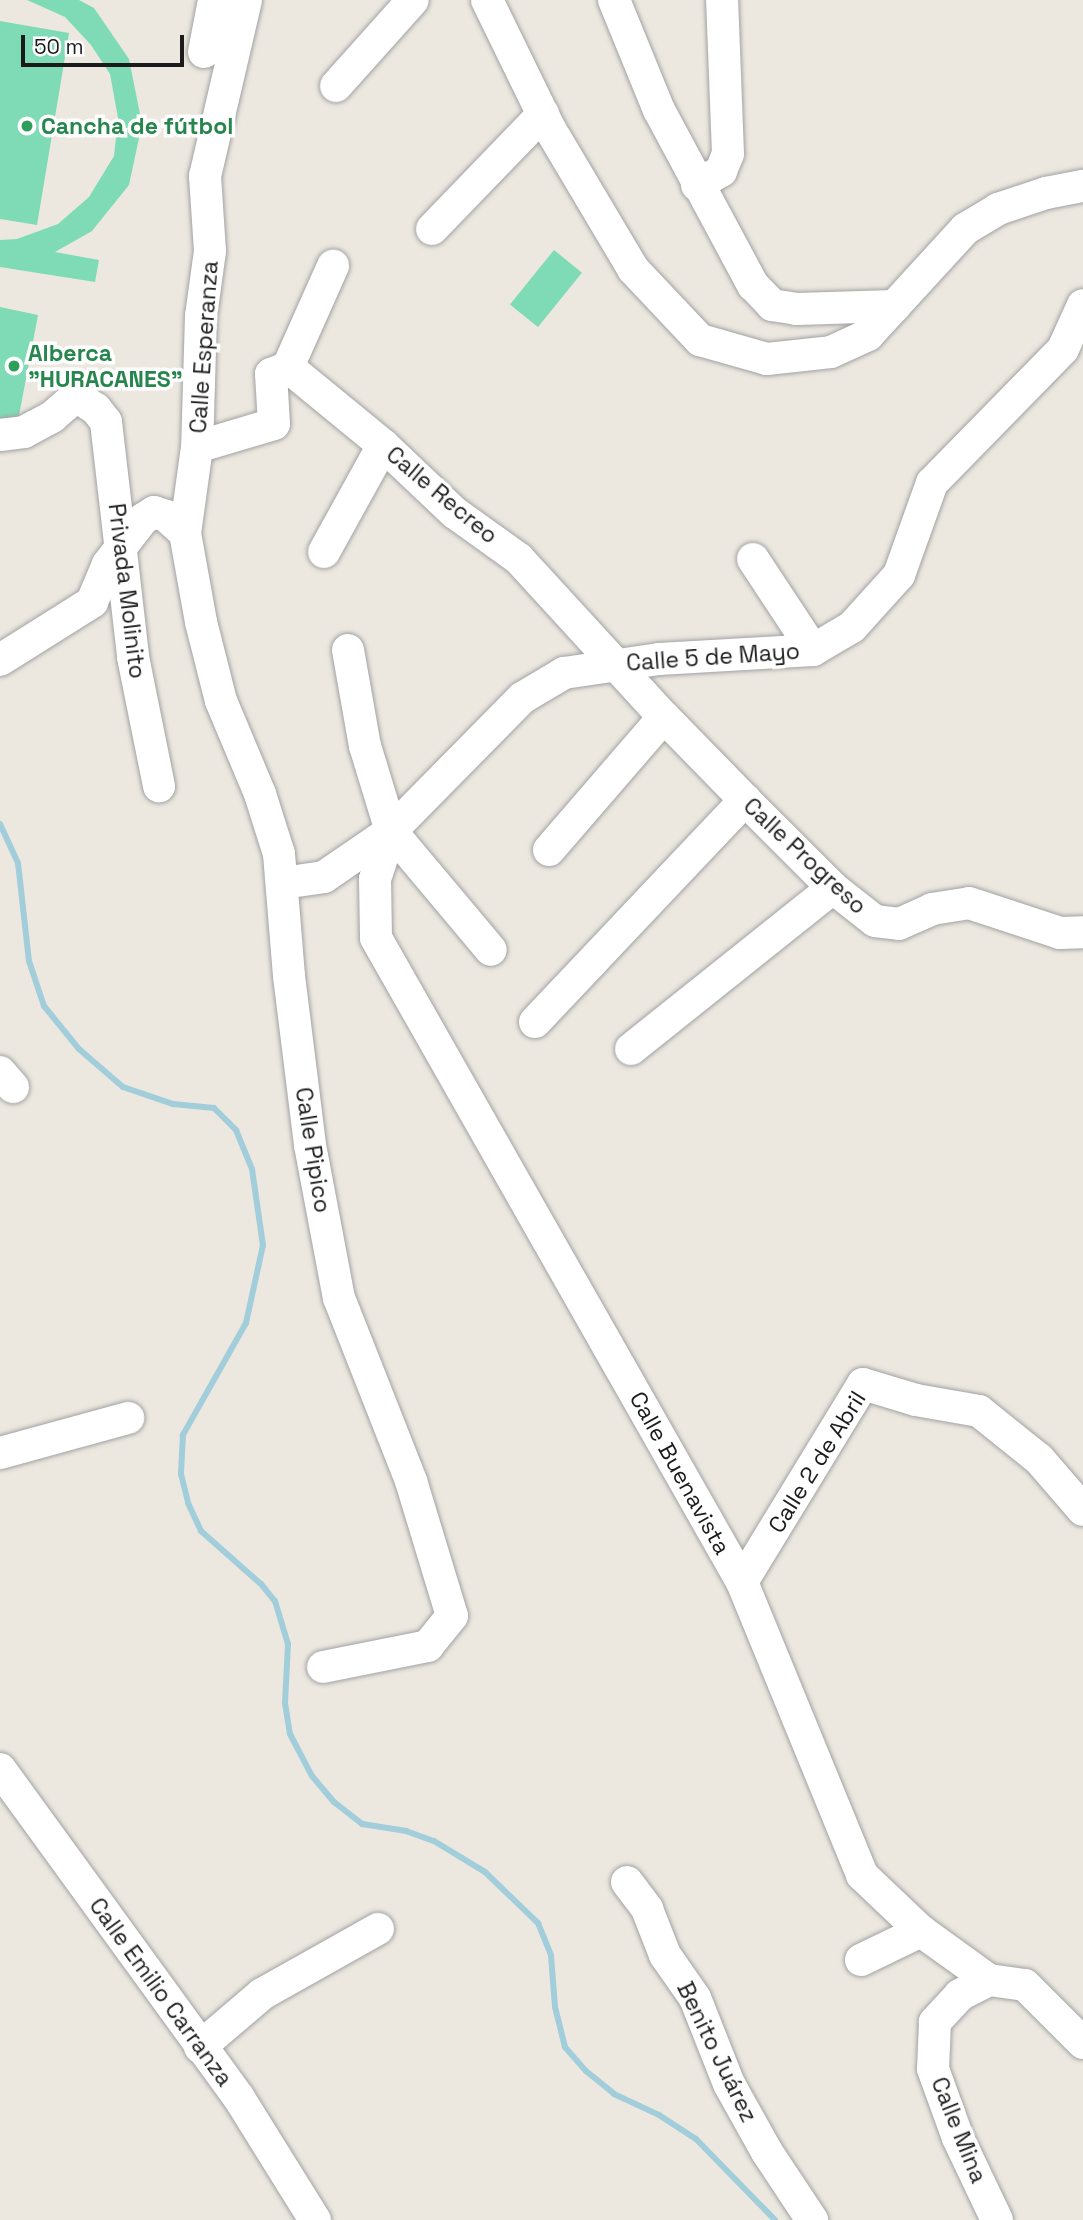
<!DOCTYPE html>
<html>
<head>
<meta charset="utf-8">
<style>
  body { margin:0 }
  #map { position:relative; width:1083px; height:2220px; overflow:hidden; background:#ece8e0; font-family:"Space Grotesk",sans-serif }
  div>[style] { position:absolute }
  .pitch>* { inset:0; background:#7edbb5; transform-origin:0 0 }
  .stream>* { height:6px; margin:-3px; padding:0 3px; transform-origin:3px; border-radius:3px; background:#a1ceda }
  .roads { filter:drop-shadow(0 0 2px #a2a2a2) drop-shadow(0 0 2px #a2a2a2) }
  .minor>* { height:32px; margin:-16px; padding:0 16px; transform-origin:16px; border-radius:16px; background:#fff }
  .dots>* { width:19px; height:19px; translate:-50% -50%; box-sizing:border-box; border:4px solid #fff; border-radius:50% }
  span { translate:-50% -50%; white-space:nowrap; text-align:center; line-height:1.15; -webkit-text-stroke:7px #fff; paint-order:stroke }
  .leisure-label { font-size:23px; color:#27864d; font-weight:700 }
  .left { translate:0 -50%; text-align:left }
  .street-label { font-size:23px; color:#1b1b1b }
  .scale { position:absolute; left:21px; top:35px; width:163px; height:32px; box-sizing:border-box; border:4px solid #1b1b1b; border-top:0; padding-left:9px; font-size:21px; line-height:24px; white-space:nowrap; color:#1b1b1b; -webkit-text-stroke:5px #fff; paint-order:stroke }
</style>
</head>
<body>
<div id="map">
  <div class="pitch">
    <div style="clip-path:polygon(27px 0,79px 0,94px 8px,129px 59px,142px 124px,129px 185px,92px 231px,55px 252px,99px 260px,95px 282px,0 267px,0 240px,17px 239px,58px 224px,89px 197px,114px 156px,118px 118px,110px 74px,91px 45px,65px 17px)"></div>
    <div style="clip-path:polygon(0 21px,69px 33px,37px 225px,0 219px)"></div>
    <div style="left:554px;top:250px;width:36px;height:70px;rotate:39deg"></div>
    <div style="clip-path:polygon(0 307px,38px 315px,18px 421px,0 418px)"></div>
  </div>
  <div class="stream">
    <div style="left:0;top:824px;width:43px;rotate:65.2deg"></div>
    <div style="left:18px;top:863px;width:99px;rotate:83.6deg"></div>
    <div style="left:29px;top:961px;width:47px;rotate:71.6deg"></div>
    <div style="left:44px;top:1006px;width:55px;rotate:50.9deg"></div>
    <div style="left:79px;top:1049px;width:58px;rotate:40.8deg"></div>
    <div style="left:123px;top:1087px;width:53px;rotate:18.8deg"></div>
    <div style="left:173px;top:1104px;width:41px;rotate:5.6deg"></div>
    <div style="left:214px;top:1108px;width:31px;rotate:45deg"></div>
    <div style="left:236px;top:1130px;width:42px;rotate:67.7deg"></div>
    <div style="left:252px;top:1169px;width:77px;rotate:81.8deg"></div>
    <div style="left:263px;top:1245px;width:80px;rotate:102.3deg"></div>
    <div style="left:246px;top:1323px;width:129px;rotate:119.4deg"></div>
    <div style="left:183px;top:1435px;width:39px;rotate:93deg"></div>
    <div style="left:181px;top:1474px;width:30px;rotate:76deg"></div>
    <div style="left:188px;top:1503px;width:31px;rotate:65deg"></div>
    <div style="left:201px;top:1531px;width:80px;rotate:41.5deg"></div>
    <div style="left:261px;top:1584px;width:22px;rotate:51deg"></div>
    <div style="left:275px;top:1601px;width:45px;rotate:73.2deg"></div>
    <div style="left:288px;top:1644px;width:59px;rotate:92.9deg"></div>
    <div style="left:285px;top:1703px;width:31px;rotate:81deg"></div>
    <div style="left:290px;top:1734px;width:47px;rotate:62.4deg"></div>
    <div style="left:312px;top:1776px;width:34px;rotate:50deg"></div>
    <div style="left:334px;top:1802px;width:36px;rotate:38deg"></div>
    <div style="left:362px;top:1824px;width:45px;rotate:9deg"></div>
    <div style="left:406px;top:1831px;width:30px;rotate:20deg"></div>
    <div style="left:434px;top:1841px;width:60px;rotate:31.3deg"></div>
    <div style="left:485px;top:1872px;width:74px;rotate:43.9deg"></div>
    <div style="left:538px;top:1923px;width:35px;rotate:68deg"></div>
    <div style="left:551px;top:1956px;width:51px;rotate:85.5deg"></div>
    <div style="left:555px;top:2007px;width:41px;rotate:76deg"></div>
    <div style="left:565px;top:2047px;width:32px;rotate:49deg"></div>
    <div style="left:586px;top:2071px;width:36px;rotate:39deg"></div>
    <div style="left:614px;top:2094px;width:50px;rotate:25deg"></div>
    <div style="left:659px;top:2115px;width:44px;rotate:33deg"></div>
    <div style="left:696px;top:2139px;width:113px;rotate:45.7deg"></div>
  </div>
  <div class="roads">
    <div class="minor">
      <div style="left:246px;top:0;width:181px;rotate:103.1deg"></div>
      <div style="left:205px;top:176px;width:75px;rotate:86.2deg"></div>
      <div style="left:210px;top:251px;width:66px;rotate:97.9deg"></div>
      <div style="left:201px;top:316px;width:131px;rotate:91.7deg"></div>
      <div style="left:197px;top:447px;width:87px;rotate:97.9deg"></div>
      <div style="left:185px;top:533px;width:90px;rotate:79.8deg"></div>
      <div style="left:201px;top:622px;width:81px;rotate:75.8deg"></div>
      <div style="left:221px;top:701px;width:101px;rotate:67.2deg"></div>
      <div style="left:260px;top:794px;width:63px;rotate:72.4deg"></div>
      <div style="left:279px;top:854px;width:122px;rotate:85.3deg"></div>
      <div style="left:289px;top:976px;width:170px;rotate:82.9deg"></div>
      <div style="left:310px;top:1145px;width:156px;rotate:79.3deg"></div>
      <div style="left:339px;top:1298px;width:197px;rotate:68.5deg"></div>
      <div style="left:411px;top:1481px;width:141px;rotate:73.1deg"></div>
      <div style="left:452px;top:1616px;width:38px;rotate:129deg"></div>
      <div style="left:428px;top:1646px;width:107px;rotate:168.7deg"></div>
      <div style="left:487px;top:0;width:144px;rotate:64deg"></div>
      <div style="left:550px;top:129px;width:163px;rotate:59.3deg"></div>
      <div style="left:633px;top:269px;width:98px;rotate:46.7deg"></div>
      <div style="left:700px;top:340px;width:70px;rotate:15.8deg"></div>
      <div style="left:767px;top:359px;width:64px;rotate:-6.2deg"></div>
      <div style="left:831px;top:352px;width:41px;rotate:-24.7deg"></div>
      <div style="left:868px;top:335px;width:144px;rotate:-47.5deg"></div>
      <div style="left:965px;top:229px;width:39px;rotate:-31deg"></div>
      <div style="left:998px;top:209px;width:51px;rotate:-18.4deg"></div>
      <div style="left:1046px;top:193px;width:38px;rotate:-11deg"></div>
      <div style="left:614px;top:0;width:119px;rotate:67.8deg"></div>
      <div style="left:659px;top:110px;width:199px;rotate:61.8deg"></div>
      <div style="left:753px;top:285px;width:28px;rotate:46deg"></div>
      <div style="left:772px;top:305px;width:24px;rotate:9deg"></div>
      <div style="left:796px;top:309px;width:99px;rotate:-1.7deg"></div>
      <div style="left:204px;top:52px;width:53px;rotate:-79.1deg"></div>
      <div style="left:336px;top:86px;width:115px;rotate:-48.2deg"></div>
      <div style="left:697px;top:185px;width:28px;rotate:-30deg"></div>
      <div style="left:721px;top:171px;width:18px;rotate:-68deg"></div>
      <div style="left:728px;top:154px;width:154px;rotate:-92.2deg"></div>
      <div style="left:432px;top:229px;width:160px;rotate:-46deg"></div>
      <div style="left:288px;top:367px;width:123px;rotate:39.4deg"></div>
      <div style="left:383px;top:445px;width:99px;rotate:43.4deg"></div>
      <div style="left:455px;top:513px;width:79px;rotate:35.7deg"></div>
      <div style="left:519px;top:559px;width:214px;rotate:47.5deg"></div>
      <div style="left:664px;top:717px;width:116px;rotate:45.7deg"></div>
      <div style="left:745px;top:800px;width:124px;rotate:45deg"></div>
      <div style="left:833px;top:888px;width:53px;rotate:38.2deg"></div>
      <div style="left:875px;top:921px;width:24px;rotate:7deg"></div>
      <div style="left:899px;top:924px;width:36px;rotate:-24deg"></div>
      <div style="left:932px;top:909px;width:37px;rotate:-9deg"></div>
      <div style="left:969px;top:903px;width:96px;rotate:18.2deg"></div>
      <div style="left:1060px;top:933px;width:23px;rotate:-2deg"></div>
      <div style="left:0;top:435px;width:24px;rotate:-7deg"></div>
      <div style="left:24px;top:432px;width:32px;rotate:-28deg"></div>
      <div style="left:52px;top:417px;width:32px;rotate:-41deg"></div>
      <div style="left:76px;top:396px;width:24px;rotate:33deg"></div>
      <div style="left:96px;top:409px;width:16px;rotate:52deg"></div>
      <div style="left:106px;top:422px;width:237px;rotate:83.4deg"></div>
      <div style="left:133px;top:657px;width:132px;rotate:78.6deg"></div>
      <div style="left:197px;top:447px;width:80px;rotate:-16.6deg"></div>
      <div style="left:274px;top:424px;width:50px;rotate:-93.4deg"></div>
      <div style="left:271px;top:374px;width:18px;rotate:-22deg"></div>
      <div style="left:288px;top:367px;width:111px;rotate:-66deg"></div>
      <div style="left:324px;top:552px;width:122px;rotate:-61.1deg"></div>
      <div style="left:753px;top:559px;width:109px;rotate:56.6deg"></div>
      <div style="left:348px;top:650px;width:97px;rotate:80deg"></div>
      <div style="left:365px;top:746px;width:89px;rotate:73deg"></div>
      <div style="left:391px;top:831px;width:155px;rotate:50deg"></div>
      <div style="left:0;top:660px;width:109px;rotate:-32.2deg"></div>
      <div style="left:92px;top:602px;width:41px;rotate:-67.2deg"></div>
      <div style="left:108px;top:564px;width:57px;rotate:-52.1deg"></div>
      <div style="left:143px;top:519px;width:13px;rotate:-32deg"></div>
      <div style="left:154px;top:512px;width:13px;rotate:18deg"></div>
      <div style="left:166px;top:516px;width:25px;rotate:42deg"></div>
      <div style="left:391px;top:831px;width:51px;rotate:108.4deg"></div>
      <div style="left:375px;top:879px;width:59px;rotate:89deg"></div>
      <div style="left:376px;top:938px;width:741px;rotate:60.39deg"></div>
      <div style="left:742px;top:1582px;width:317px;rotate:67.7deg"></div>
      <div style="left:862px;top:1875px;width:81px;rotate:43.5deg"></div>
      <div style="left:921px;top:1931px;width:84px;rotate:35.8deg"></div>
      <div style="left:989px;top:1980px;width:36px;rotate:8deg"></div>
      <div style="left:1025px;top:1985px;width:82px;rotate:45deg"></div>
      <div style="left:549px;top:850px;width:176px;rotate:-49.2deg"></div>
      <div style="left:283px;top:883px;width:41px;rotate:-8.3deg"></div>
      <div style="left:324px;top:877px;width:81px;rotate:-34.5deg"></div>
      <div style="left:391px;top:831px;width:187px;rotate:-45.4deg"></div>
      <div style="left:522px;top:698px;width:49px;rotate:-30.8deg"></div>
      <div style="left:564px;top:673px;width:96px;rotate:-8.4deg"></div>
      <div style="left:659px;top:659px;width:154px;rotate:-3.3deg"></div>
      <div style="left:813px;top:650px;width:45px;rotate:-30.5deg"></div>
      <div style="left:852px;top:627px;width:70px;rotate:-47.9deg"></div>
      <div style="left:899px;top:575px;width:98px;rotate:-70.3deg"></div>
      <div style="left:932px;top:483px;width:187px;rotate:-45.6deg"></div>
      <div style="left:1063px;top:349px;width:48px;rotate:-65.6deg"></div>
      <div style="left:535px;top:1022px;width:306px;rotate:-46.6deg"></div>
      <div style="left:631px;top:1049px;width:258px;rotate:-38.6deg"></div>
      <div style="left:0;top:1072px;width:20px;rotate:49deg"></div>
      <div style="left:0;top:1453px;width:133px;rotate:-15.3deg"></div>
      <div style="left:742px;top:1582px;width:232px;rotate:-58.6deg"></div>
      <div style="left:863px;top:1384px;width:55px;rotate:16.8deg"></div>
      <div style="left:916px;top:1400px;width:64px;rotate:9.9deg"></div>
      <div style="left:979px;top:1411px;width:77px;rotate:38.7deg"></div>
      <div style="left:1039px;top:1459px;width:67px;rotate:49.2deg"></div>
      <div style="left:0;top:1769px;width:407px;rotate:54deg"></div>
      <div style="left:239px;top:2098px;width:144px;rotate:58.1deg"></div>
      <div style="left:627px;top:1882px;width:34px;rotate:53deg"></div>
      <div style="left:647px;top:1909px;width:49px;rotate:68.6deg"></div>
      <div style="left:665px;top:1955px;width:52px;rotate:55.1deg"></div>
      <div style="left:695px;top:1998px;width:92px;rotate:68.4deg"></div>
      <div style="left:729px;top:2084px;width:78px;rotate:60.8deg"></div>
      <div style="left:767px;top:2152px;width:82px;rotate:56.5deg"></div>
      <div style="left:861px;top:1960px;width:67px;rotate:-25.8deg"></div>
      <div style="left:989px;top:1980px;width:33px;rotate:153deg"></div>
      <div style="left:960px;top:1995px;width:37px;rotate:133deg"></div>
      <div style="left:935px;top:2022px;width:47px;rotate:92.4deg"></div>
      <div style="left:933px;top:2069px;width:73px;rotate:70.1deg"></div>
      <div style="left:958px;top:2138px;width:91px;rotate:64.6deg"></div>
      <div style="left:200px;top:2047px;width:82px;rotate:-40.5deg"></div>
      <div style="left:262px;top:1994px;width:133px;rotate:-29.3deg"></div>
    </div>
  </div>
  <div class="dots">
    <div style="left:27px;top:126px;background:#2e9e5b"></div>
    <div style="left:14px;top:366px;background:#2e9e5b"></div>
  </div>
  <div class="leisure-label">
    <span class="left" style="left:41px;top:126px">Cancha de fútbol</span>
    <span class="left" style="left:28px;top:366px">Alberca<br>"HURACANES"</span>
  </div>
  <div class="street-label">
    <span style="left:204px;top:347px;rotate:-86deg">Calle Esperanza</span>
    <span style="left:442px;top:495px;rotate:40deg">Calle Recreo</span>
    <span style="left:127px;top:591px;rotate:83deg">Privada Molinito</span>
    <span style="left:713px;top:657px;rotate:-4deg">Calle 5 de Mayo</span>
    <span style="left:805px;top:856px;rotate:43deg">Calle Progreso</span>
    <span style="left:313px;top:1150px;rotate:81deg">Calle Pipico</span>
    <span style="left:817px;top:1462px;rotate:-58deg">Calle 2 de Abril</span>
    <span style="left:680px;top:1473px;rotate:61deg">Calle Buenavista</span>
    <span style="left:161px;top:1992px;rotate:54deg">Calle Emilio Carranza</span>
    <span style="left:717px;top:2052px;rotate:64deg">Benito Juárez</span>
    <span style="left:959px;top:2130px;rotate:68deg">Calle Mina</span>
  </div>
  <div class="scale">50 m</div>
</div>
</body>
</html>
